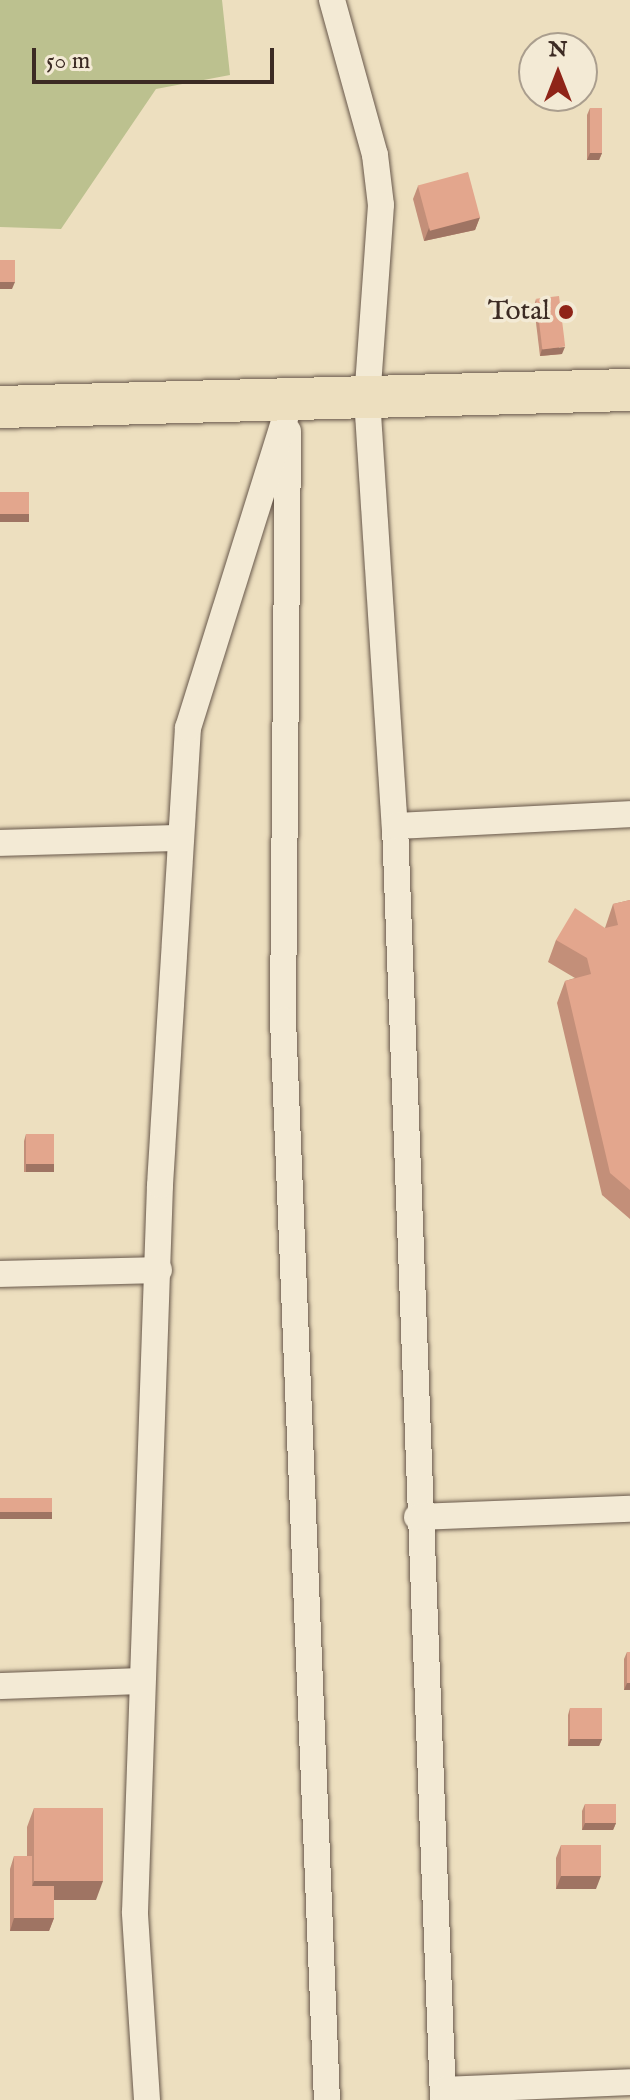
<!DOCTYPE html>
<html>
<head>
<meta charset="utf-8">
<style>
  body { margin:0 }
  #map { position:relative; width:630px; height:2100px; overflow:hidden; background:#eddfbf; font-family:"IM FELL English",serif }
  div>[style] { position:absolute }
  .green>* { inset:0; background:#bcc18f }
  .roads { filter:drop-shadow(0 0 2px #68584b) drop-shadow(0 0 2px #68584b) }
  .minor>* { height:26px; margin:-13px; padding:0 13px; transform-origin:13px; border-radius:13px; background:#f3ead5 }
  .primary>* { height:42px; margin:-21px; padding:0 21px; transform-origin:21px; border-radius:21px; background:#eddfbf }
  .wall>* { inset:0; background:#c38f79 }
  .shaded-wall>* { inset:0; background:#9f7463; transform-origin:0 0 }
  .building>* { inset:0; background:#e3a68d; transform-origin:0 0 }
  .dots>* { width:22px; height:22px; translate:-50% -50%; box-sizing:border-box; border:4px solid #f3ead5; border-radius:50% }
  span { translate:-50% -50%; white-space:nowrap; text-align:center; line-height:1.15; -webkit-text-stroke:7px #f3ead5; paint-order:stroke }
  .poi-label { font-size:28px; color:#3c2b24 }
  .right { translate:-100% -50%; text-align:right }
  .north { position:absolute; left:518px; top:32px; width:80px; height:80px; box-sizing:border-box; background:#f3ead5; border:2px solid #aa9e8e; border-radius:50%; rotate:0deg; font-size:22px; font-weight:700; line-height:32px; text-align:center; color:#3c2b24 }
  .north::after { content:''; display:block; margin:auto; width:28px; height:36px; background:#8f2418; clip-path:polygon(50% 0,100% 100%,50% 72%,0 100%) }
  .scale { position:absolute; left:32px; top:48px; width:242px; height:36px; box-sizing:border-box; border:4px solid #3c2b24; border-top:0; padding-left:10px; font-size:24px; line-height:28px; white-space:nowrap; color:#3c2b24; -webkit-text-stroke:6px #f3ead5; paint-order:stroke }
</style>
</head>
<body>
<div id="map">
  <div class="green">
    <div style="clip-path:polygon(0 0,222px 0,230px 75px,156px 89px,61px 229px,0 227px)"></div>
  </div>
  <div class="roads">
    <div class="minor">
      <div style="left:332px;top:0;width:161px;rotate:74.5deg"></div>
      <div style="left:375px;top:155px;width:50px;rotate:83.2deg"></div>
      <div style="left:381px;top:205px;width:194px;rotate:94.1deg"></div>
      <div style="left:367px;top:398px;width:429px;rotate:86.3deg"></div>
      <div style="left:395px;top:826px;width:1275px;rotate:87.84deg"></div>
      <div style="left:288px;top:431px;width:589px;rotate:90.49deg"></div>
      <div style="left:283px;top:1020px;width:1081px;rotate:87.67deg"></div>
      <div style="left:395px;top:826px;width:235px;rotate:-2.9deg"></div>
      <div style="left:0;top:843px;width:181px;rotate:-1.6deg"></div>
      <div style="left:0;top:1274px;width:159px;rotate:-1.4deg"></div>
      <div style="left:417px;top:1517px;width:213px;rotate:-2.2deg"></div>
      <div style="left:0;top:1686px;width:142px;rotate:-2deg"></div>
      <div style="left:443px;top:2090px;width:187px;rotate:-2.4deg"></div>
      <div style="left:147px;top:2100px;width:188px;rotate:-93.7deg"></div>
      <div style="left:135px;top:1912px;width:727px;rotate:-88.03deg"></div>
      <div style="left:160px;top:1185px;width:458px;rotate:-86.5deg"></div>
      <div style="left:188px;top:728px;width:330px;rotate:-72.6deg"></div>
    </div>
    <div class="primary">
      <div style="left:0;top:407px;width:630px;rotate:-1.55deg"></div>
    </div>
  </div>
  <div class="wall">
    <div style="clip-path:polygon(590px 108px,602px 153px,599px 160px,587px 160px,587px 115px)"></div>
    <div style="clip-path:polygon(418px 186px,480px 217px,475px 230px,424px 241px,413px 199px)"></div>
    <div style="clip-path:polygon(536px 299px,562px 354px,540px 356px,534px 306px)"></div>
    <div style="clip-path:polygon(630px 900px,630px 1219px,602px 1195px,557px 1003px,565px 981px,575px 978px,548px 962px,556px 940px,605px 928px,613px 904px)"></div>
    <div style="clip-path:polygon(26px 1134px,54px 1164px,52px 1172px,24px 1172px,24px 1141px)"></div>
    <div style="clip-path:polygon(627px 1652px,630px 1690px,624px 1690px,624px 1659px)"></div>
    <div style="clip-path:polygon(570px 1708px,602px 1739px,599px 1746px,568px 1746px,568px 1715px)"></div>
    <div style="clip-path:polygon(585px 1804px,616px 1823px,613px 1830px,582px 1830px,582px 1811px)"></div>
    <div style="clip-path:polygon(34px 1808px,96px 1900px,54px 1900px,54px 1918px,49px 1931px,10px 1931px,10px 1869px,14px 1856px,27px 1856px,27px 1827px)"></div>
    <div style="clip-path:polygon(561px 1845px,596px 1889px,556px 1889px,556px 1858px)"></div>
  </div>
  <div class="shaded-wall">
    <div style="clip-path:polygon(590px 153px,602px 153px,599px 160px,587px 160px)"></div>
    <div style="clip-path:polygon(480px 217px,475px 230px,424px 241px,429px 228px)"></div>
    <div style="clip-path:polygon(0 282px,15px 282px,12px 289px,0 289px)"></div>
    <div style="clip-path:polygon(565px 347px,562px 354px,540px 356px,542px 349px)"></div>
    <div style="left:0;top:514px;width:29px;height:8px"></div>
    <div style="left:26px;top:1164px;width:28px;height:8px"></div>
    <div style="left:0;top:1512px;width:52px;height:7px"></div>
    <div style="clip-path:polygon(627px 1683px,630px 1683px,630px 1690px,624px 1690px)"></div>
    <div style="clip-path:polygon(570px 1739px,602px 1739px,599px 1746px,568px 1746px)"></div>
    <div style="clip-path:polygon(585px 1823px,616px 1823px,613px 1830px,582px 1830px)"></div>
    <div style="clip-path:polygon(561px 1876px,601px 1876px,596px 1889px,556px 1889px)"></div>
    <div style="clip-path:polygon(34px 1881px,103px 1881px,96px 1900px,27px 1900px)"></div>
    <div style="clip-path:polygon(14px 1918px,54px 1918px,49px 1931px,10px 1931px)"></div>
  </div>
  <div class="building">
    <div style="left:590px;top:108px;width:12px;height:45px"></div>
    <div style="left:468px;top:172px;width:47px;height:52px;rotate:75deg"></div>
    <div style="left:0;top:260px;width:15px;height:22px"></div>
    <div style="left:559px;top:296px;width:51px;height:23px;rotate:83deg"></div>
    <div style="left:0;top:492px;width:29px;height:22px"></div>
    <div style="clip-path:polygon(630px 900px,630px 1190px,610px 1173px,565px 981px,591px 974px,587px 958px,556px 940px,575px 908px,605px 928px,618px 925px,613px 904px)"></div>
    <div style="left:26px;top:1134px;width:28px;height:30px"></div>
    <div style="left:0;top:1498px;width:52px;height:14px"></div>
    <div style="left:627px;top:1652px;width:3px;height:31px"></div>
    <div style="left:570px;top:1708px;width:32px;height:31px"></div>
    <div style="left:585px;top:1804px;width:31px;height:19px"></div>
    <div style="left:34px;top:1808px;width:69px;height:73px"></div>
    <div style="left:561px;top:1845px;width:40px;height:31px"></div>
    <div style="clip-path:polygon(14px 1856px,32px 1856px,32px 1886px,54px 1886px,54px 1918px,14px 1918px)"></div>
  </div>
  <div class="dots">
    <div style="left:566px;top:312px;background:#8f2418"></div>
  </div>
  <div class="poi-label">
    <span class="right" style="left:550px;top:312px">Total</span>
  </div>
  <div class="north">N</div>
  <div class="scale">50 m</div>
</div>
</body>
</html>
